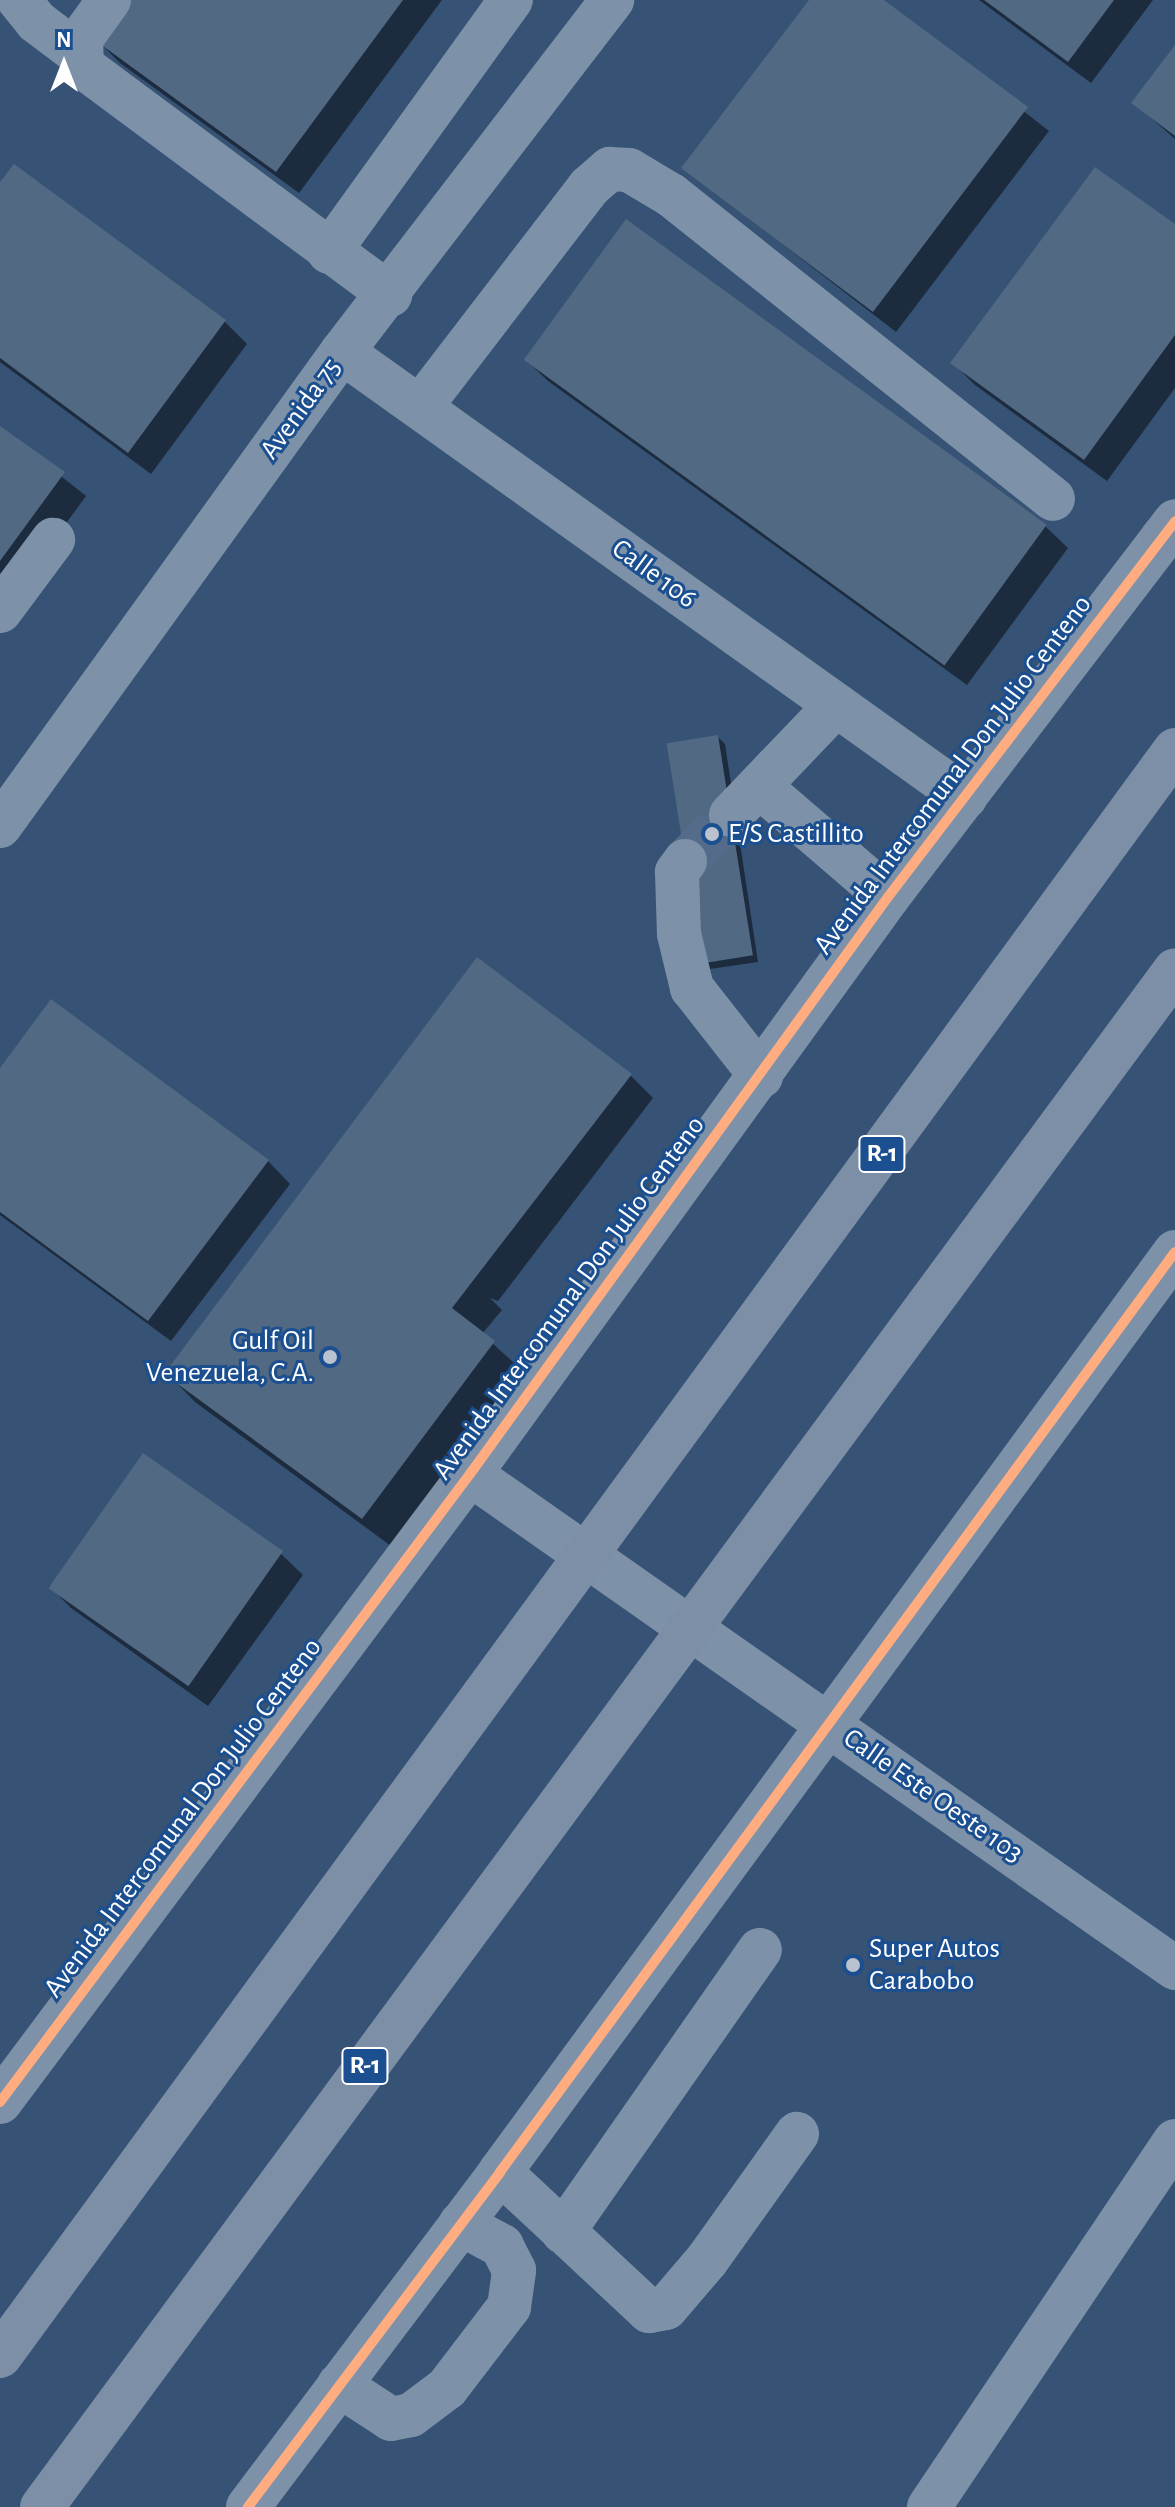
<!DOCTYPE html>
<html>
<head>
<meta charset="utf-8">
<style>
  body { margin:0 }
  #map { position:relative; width:1175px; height:2507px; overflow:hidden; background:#365274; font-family:"Alegreya Sans",sans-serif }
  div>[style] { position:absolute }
  .shadow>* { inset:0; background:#0007 }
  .building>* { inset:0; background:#526984; transform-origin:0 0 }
  .minor-tunnel>* { height:44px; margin-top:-22px; transform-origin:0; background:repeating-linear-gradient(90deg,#546c89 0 44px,transparent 0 66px) }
  .minor>* { height:44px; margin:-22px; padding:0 22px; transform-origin:22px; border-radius:22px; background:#7d92a8 }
  .major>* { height:44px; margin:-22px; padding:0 22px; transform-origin:22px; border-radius:22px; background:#7d8ea7 }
  .cycleway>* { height:10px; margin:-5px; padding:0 5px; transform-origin:5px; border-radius:5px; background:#ffac80 }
  .dots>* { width:22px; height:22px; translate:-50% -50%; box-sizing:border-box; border:4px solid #1b4f8f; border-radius:50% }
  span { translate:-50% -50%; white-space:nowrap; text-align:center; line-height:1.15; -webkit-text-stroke:6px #1b4f8f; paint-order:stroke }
  .shield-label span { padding:2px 6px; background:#1b4f8f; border:2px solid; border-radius:6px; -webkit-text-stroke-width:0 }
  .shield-label { font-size:26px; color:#fff; font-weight:700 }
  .street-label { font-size:28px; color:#fff }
  .poi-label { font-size:28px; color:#fff }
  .left { translate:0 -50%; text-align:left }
  .right { translate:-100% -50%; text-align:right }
  .north { position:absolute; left:24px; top:24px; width:80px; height:80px; -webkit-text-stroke:6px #1b4f8f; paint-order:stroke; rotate:0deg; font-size:22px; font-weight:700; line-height:32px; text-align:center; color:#fff }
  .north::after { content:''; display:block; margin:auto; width:28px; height:36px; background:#fff; clip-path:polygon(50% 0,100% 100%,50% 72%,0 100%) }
</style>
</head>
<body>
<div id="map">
  <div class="shadow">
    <div style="clip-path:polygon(128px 0,442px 0,299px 193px,120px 63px,98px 41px)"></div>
    <div style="clip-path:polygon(812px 0,881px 0,1049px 131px,896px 332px,684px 168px)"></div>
    <div style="clip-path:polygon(979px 0,1153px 0,1091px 83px)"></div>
    <div style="clip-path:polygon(1175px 48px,1175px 139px,1134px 103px)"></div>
    <div style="clip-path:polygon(14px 167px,225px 322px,247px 344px,151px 474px,0 362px,0 186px)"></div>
    <div style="clip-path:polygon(1175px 227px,1175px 388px,1107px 481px,975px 385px,953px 363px)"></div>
    <div style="clip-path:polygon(525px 359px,1045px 526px,1068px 548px,967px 685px,548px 381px)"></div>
    <div style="clip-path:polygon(0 428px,86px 496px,0 614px)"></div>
    <div style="clip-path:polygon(718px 737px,725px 744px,758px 962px,710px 969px,702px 962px)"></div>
    <div style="clip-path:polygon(0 1071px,268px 1161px,290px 1184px,171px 1341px,0 1215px)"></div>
    <div style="clip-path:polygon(630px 1075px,653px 1098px,498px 1301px,490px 1298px,502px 1310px,482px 1334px,522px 1370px,391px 1546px,195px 1402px,167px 1373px)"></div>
    <div style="clip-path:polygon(280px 1553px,303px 1575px,208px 1706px,71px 1608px,49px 1586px)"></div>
  </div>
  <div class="building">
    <div style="clip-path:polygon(126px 0,403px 0,276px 172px,96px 41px)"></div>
    <div style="clip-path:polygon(809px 0,884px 0,1028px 107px,873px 312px,681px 168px)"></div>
    <div style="clip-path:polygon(984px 0,1114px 0,1068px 62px)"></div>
    <div style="clip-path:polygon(1175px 45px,1175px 136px,1131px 103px)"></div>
    <div style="clip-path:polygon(14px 164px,226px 320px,128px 453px,0 358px,0 182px)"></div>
    <div style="clip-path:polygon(1095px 167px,1175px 224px,1175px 335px,1084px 460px,950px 363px)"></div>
    <div style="left:626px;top:219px;width:520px;height:174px;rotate:36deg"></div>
    <div style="clip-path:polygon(0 426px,65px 472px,0 561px)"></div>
    <div style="left:718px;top:735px;width:223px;height:52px;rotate:81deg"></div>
    <div style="clip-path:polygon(477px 957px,632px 1074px,452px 1308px,495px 1341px,362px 1519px,164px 1374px)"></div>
    <div style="clip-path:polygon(51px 999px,269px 1160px,148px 1321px,0 1212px,0 1068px)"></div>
    <div style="left:143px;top:1453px;width:171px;height:165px;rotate:35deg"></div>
  </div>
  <div class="minor-tunnel">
    <div style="left:685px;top:861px;width:65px;rotate:-45deg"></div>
  </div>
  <div class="minor">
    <div style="left:19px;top:0;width:28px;rotate:51deg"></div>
    <div style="left:37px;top:22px;width:51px;rotate:37.1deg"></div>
    <div style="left:109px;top:0;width:48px;rotate:125.7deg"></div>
    <div style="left:81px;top:39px;width:27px;rotate:88deg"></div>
    <div style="left:82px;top:66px;width:384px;rotate:36.6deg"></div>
    <div style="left:329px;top:252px;width:311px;rotate:-54.2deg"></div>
    <div style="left:342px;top:352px;width:766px;rotate:35.54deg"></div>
    <div style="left:421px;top:406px;width:276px;rotate:-52.5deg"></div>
    <div style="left:589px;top:187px;width:28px;rotate:-41deg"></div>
    <div style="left:610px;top:169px;width:19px;rotate:3deg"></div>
    <div style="left:629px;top:170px;width:49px;rotate:30.8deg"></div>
    <div style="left:671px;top:195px;width:488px;rotate:38.5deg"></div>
    <div style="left:0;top:611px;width:89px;rotate:-53.3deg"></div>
    <div style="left:759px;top:786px;width:170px;rotate:40.7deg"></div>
    <div style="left:731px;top:815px;width:152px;rotate:-46.3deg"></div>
    <div style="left:0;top:826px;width:584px;rotate:-54.19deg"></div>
    <div style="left:342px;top:352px;width:444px;rotate:-52.5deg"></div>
    <div style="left:685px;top:861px;width:14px;rotate:126deg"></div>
    <div style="left:677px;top:872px;width:62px;rotate:88.2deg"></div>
    <div style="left:679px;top:934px;width:56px;rotate:76.5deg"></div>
    <div style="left:692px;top:988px;width:112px;rotate:51.9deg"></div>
    <div style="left:470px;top:1474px;width:861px;rotate:35.02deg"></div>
    <div style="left:0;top:2102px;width:784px;rotate:-53.19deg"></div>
    <div style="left:470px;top:1474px;width:712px;rotate:-54.08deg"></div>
    <div style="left:888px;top:897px;width:473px;rotate:-52.6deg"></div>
    <div style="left:500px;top:2172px;width:204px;rotate:43deg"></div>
    <div style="left:649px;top:2311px;width:17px;rotate:-10deg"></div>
    <div style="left:666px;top:2308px;width:63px;rotate:-49.5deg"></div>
    <div style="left:707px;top:2260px;width:155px;rotate:-54.5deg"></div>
    <div style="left:563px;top:2232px;width:344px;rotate:-55.1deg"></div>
    <div style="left:339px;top:2385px;width:62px;rotate:33.2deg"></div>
    <div style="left:391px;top:2419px;width:20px;rotate:-11deg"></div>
    <div style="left:411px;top:2415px;width:45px;rotate:-36.9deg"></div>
    <div style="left:447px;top:2388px;width:102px;rotate:-52.6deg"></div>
    <div style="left:509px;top:2307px;width:37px;rotate:-82deg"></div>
    <div style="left:514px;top:2270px;width:27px;rotate:-117deg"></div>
    <div style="left:502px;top:2246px;width:47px;rotate:-151.8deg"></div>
    <div style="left:248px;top:2507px;width:419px;rotate:-53deg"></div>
    <div style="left:500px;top:2172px;width:1141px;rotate:-53.73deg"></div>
    <div style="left:929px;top:2507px;width:441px;rotate:-56.1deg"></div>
  </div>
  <div class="major">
    <div style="left:1163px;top:537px;width:16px;rotate:-40deg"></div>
    <div style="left:0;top:2356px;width:1990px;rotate:-53.81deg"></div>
    <div style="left:42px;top:2507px;width:1909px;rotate:-53.6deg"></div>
  </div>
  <div class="cycleway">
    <div style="left:0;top:2102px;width:784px;rotate:-53.19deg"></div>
    <div style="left:470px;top:1474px;width:712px;rotate:-54.08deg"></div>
    <div style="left:888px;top:897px;width:473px;rotate:-52.6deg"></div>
    <div style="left:248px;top:2507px;width:419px;rotate:-53deg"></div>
    <div style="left:500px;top:2172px;width:1141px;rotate:-53.73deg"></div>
  </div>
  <div class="dots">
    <div style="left:712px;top:834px;background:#b9c2ce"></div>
    <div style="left:330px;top:1357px;background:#b9c2ce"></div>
    <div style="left:853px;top:1965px;background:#b9c2ce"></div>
  </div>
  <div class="shield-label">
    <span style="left:882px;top:1154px">R-1</span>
    <span style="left:365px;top:2066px">R-1</span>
  </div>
  <div class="street-label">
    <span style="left:301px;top:409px;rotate:-54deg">Avenida 75</span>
    <span style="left:654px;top:574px;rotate:36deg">Calle 106</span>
    <span style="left:953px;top:775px;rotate:-53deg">Avenida Intercomunal Don Julio Centeno</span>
    <span style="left:569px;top:1298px;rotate:-54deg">Avenida Intercomunal Don Julio Centeno</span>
    <span style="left:933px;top:1796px;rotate:35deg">Calle Este Oeste 103</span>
    <span style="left:183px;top:1818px;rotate:-53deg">Avenida Intercomunal Don Julio Centeno</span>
  </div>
  <div class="poi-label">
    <span class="left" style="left:728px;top:834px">E/S Castillito</span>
    <span class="right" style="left:314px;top:1357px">Gulf Oil<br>Venezuela, C.A.</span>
    <span class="left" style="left:869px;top:1965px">Super Autos<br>Carabobo</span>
  </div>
  <div class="north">N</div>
</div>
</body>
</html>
